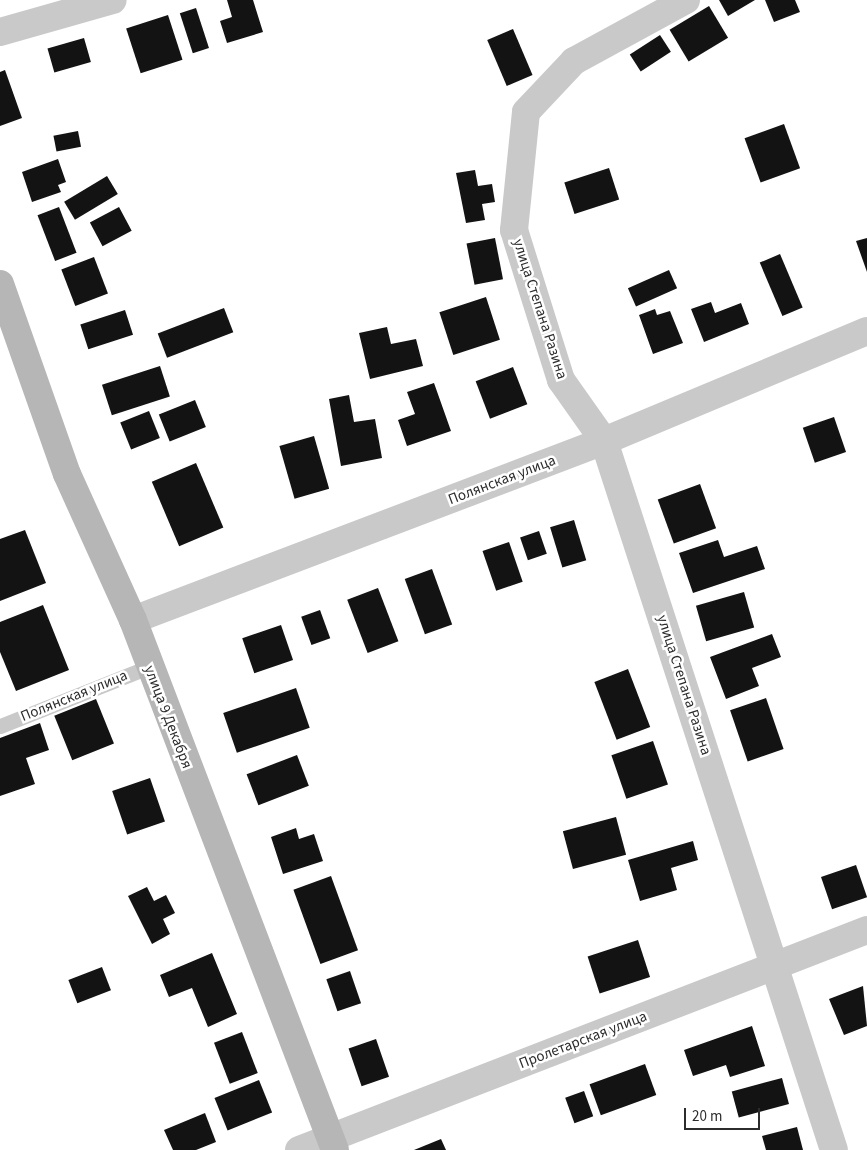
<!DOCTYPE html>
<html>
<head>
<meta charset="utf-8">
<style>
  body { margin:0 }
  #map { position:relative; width:867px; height:1150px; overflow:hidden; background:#fff; font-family:"Source Sans 3",sans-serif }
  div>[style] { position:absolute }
  .building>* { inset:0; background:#131313; transform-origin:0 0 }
  .lane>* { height:15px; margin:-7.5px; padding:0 7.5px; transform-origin:7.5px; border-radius:7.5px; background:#c9c9c9 }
  .street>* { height:28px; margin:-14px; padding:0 14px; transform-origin:14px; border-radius:14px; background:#c9c9c9 }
  .secondary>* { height:28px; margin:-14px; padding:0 14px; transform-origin:14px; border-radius:14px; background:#b6b6b6 }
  span { translate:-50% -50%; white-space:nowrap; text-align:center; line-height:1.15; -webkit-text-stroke:5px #fff; paint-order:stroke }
  .street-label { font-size:15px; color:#2c2c2c }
  .scale { position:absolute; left:684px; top:1108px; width:76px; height:22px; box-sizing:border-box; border:2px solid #2c2c2c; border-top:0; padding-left:6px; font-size:15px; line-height:18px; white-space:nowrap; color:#2c2c2c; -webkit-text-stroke:4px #fff; paint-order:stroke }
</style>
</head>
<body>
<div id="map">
  <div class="building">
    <div style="clip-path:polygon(227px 0,253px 0,263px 32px,227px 43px,220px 21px,232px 17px)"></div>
    <div style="clip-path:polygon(719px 0,755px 0,728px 16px)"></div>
    <div style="clip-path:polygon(765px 0,795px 0,800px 12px,774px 22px)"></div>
    <div style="left:709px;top:6px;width:37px;height:46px;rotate:59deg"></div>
    <div style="left:196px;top:8px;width:42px;height:17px;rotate:72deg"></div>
    <div style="left:168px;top:15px;width:47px;height:44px;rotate:72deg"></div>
    <div style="left:513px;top:29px;width:50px;height:28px;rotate:67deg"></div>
    <div style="left:660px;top:35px;width:20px;height:36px;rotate:57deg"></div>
    <div style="left:84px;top:38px;width:25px;height:38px;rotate:74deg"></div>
    <div style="clip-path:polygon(5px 70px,22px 118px,0 126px,0 72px)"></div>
    <div style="left:784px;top:124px;width:47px;height:42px;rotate:70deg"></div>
    <div style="left:78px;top:131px;width:16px;height:25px;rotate:79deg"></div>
    <div style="clip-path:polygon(58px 159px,66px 182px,58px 185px,61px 192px,32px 202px,22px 172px)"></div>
    <div style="left:609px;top:168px;width:33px;height:47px;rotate:72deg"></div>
    <div style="clip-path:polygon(475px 170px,478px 186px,492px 184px,495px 202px,482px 204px,485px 220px,466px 223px,456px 173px)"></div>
    <div style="left:107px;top:176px;width:21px;height:50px;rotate:59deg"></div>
    <div style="left:59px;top:207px;width:49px;height:23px;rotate:69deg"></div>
    <div style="left:119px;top:207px;width:27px;height:33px;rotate:62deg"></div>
    <div style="left:495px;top:238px;width:42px;height:29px;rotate:79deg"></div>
    <div style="clip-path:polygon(867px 238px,867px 272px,856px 241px)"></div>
    <div style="left:780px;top:254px;width:58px;height:22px;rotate:67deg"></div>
    <div style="left:94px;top:257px;width:39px;height:35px;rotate:69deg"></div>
    <div style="left:669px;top:270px;width:20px;height:45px;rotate:66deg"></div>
    <div style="left:486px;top:297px;width:45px;height:49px;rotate:72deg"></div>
    <div style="clip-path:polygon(711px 302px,715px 313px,741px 303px,749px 324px,704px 342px,691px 309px)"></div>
    <div style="left:224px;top:308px;width:26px;height:71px;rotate:69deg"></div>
    <div style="clip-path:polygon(655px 309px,657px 315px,670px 311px,683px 343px,653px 354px,639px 315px)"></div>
    <div style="left:125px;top:310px;width:26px;height:47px;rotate:72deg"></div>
    <div style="clip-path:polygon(387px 327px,391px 344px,416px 339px,423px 366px,370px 379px,359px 333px)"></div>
    <div style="left:160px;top:366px;width:32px;height:61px;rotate:72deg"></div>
    <div style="left:513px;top:367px;width:40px;height:40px;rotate:69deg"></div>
    <div style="clip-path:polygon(434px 383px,451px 431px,407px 446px,398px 420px,415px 414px,407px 392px)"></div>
    <div style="clip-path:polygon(349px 395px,354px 422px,375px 419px,382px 458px,341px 466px,329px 399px)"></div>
    <div style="left:195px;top:400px;width:29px;height:39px;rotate:68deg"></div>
    <div style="left:149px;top:411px;width:29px;height:31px;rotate:68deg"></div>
    <div style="left:834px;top:417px;width:37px;height:33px;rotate:71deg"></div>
    <div style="left:314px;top:436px;width:55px;height:36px;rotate:74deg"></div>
    <div style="left:196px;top:463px;width:70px;height:48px;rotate:67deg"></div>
    <div style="left:700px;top:484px;width:47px;height:45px;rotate:70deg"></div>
    <div style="left:574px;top:520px;width:42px;height:25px;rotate:73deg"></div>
    <div style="clip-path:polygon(25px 530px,46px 583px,0 601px,0 539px)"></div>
    <div style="left:539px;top:531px;width:24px;height:20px;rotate:71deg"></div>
    <div style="clip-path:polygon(718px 540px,724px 557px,757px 546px,765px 569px,693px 593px,679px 553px)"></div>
    <div style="left:509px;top:542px;width:42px;height:28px;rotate:71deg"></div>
    <div style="left:432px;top:569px;width:59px;height:29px;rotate:70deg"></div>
    <div style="left:378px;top:588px;width:57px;height:33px;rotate:69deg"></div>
    <div style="left:744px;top:592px;width:37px;height:50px;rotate:74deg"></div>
    <div style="clip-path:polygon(43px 605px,69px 670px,16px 691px,0 652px,0 622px)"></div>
    <div style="left:320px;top:610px;width:30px;height:20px;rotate:70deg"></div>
    <div style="left:281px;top:625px;width:37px;height:41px;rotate:71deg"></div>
    <div style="clip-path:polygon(772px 634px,781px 657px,752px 668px,759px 686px,726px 699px,710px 657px)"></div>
    <div style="left:628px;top:669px;width:62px;height:36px;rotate:69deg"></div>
    <div style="left:296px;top:688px;width:42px;height:77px;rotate:71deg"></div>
    <div style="left:766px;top:698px;width:54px;height:38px;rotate:71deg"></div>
    <div style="left:96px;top:699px;width:48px;height:45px;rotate:68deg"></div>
    <div style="clip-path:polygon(40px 723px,49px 750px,26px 758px,35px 784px,0 796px,0 738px)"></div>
    <div style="left:653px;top:741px;width:46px;height:44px;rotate:71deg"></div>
    <div style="left:297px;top:755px;width:33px;height:54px;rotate:69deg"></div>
    <div style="left:150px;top:778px;width:46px;height:40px;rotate:71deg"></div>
    <div style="left:616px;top:817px;width:39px;height:55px;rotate:75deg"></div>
    <div style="clip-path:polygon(296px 828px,299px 839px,314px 834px,323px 861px,283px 874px,271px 837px)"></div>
    <div style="clip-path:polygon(693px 841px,698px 860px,671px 868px,677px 890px,640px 901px,628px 860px)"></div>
    <div style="left:856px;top:865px;width:34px;height:37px;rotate:71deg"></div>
    <div style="left:331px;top:876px;width:79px;height:40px;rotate:70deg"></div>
    <div style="clip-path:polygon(147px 887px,154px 901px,166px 895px,175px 913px,163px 919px,170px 934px,152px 944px,128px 896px)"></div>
    <div style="left:638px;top:940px;width:39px;height:53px;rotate:72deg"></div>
    <div style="clip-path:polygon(212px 953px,237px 1014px,208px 1027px,192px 988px,169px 997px,160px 975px)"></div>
    <div style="left:102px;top:967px;width:25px;height:36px;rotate:69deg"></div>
    <div style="left:350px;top:971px;width:34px;height:25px;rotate:71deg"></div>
    <div style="clip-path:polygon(863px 986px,867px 1026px,844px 1035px,829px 999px)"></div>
    <div style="clip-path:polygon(752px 1026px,765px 1066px,730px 1077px,726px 1065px,693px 1076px,684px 1050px)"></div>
    <div style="left:242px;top:1032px;width:44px;height:30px;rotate:69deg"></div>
    <div style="left:376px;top:1039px;width:40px;height:29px;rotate:71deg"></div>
    <div style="left:645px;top:1064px;width:33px;height:59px;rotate:70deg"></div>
    <div style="left:782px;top:1078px;width:27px;height:52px;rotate:75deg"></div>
    <div style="left:259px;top:1080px;width:35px;height:48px;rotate:68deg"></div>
    <div style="left:584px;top:1091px;width:27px;height:20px;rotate:70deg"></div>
    <div style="clip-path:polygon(205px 1113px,216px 1142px,196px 1150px,173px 1150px,164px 1130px)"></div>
    <div style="clip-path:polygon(797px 1127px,803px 1150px,766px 1150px,762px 1136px)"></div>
    <div style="clip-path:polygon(441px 1139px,446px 1150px,414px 1150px)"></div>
  </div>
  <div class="lane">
    <div style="left:0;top:726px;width:159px;rotate:-21.7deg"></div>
  </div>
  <div class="street">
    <div style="left:686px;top:0;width:128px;rotate:151.4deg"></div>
    <div style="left:574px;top:61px;width:70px;rotate:133.3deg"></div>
    <div style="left:526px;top:112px;width:119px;rotate:95.8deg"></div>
    <div style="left:514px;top:230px;width:157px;rotate:72.6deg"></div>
    <div style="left:561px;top:380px;width:75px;rotate:54.8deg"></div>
    <div style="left:604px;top:441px;width:745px;rotate:72.03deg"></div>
    <div style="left:0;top:32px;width:117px;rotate:-15.8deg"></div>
    <div style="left:133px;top:620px;width:504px;rotate:-20.81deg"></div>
    <div style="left:604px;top:441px;width:285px;rotate:-22.7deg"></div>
    <div style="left:299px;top:1150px;width:609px;rotate:-21.17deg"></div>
  </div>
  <div class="secondary">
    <div style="left:0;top:284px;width:201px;rotate:70.6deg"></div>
    <div style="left:67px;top:474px;width:160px;rotate:65.7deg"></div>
    <div style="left:133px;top:620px;width:567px;rotate:69.14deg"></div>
  </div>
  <div class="street-label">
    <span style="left:540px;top:309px;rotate:72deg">улица Степана Разина</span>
    <span style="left:502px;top:480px;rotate:-21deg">Полянская улица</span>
    <span style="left:684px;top:685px;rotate:72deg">улица Степана Разина</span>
    <span style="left:74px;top:696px;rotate:-22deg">Полянская улица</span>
    <span style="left:168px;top:717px;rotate:69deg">улица 9 Декабря</span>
    <span style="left:583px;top:1040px;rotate:-21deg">Пролетарская улица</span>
  </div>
  <div class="scale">20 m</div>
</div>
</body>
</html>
